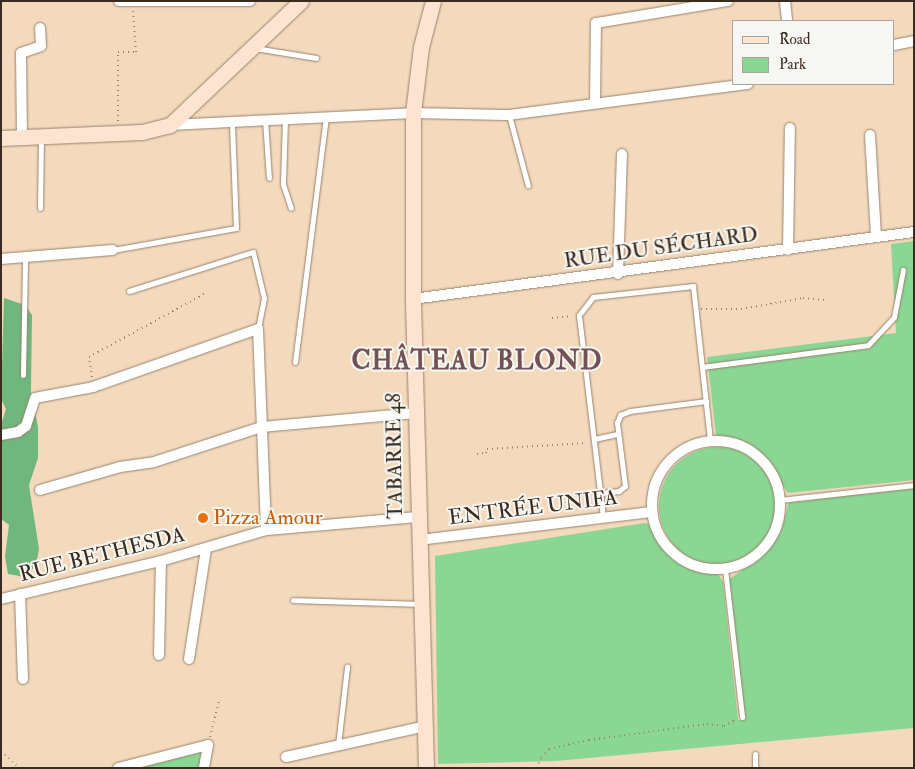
<!DOCTYPE html>
<html>
<head>
<meta charset="utf-8">
<style>
  body { margin:0 }
  #map { position:relative; width:915px; height:769px; overflow:hidden; background:#f4dabd; font-family:"IM FELL Double Pica",serif }
  div>[style] { position:absolute }
  .green>* { inset:0; background:#8ad693 }
  .round { border-radius:50% }
  .forest>* { inset:0; background:#6fb77d }
  .path>* { height:2px; margin-top:-1px; transform-origin:0; background:repeating-linear-gradient(90deg,#98826e 0 1px,transparent 0 5px) }
  .roads { filter:drop-shadow(0 0 1px #98826e) drop-shadow(0 0 1px #98826e) }
  .lane>* { height:5px; margin:-2.5px; padding:0 2.5px; transform-origin:2.5px; border-radius:2.5px; background:#fff }
  .street>* { height:10px; margin:-5px; padding:0 5px; transform-origin:5px; border-radius:5px; background:#fff }
  .street>.ring { margin:-5px; padding:0; box-sizing:content-box; background:none; border:10px solid #fff; border-radius:50% }
  .secondary>* { height:15px; margin:-7.5px; padding:0 7.5px; transform-origin:7.5px; border-radius:7.5px; background:#fde4d1 }
  .dots>* { width:14px; height:14px; translate:-50% -50%; box-sizing:border-box; border:2px solid #f6f6f2; border-radius:50% }
  span { translate:-50% -50%; white-space:nowrap; text-align:center; line-height:1.15; -webkit-text-stroke:4px #f6f6f2; paint-order:stroke }
  .street-label { font-size:21px; color:#3b2a1e }
  .food-label { font-size:21px; color:#c56008 }
  .left { translate:0 -50%; text-align:left }
  .district-label { font-size:26px; color:#735255; font-weight:700; letter-spacing:1px }
  .frame { position:absolute; inset:0; border:2px solid #3b2a1e; pointer-events:none }
  .legend { position:absolute; left:732px; top:20px; width:162px; height:65px; box-sizing:border-box; background:#f6f6f2; border:1px solid #aba49d; margin:0; padding:6px 9px; list-style:none; font-size:15px; color:#3b2a1e }
  .legend li { display:flex; align-items:center; gap:10px; height:25px }
  .legend b { width:25px; border:1px solid #aba49d }
</style>
</head>
<body>
<div id="map">
  <div class="green">
    <div style="clip-path:polygon(914px 241px,914px 480px,788px 493px,770px 467px,747px 446px,716px 435px,707px 357px,896px 333px,891px 244px)"></div>
    <div class="round" style="left:659px;top:447px;width:118px;height:118px"></div>
    <div style="clip-path:polygon(914px 488px,914px 728px,556px 761px,438px 764px,435px 556px,644px 523px,653px 525px,666px 550px,686px 563px,718px 574px,723px 582px,738px 720px,744px 720px,729px 579px,762px 557px,781px 532px,789px 501px)"></div>
    <div style="clip-path:polygon(202px 750px,199px 768px,136px 768px)"></div>
  </div>
  <div class="forest">
    <div style="clip-path:polygon(4px 298px,25px 305px,32px 315px,31px 392px,38px 427px,38px 458px,29px 485px,39px 549px,36px 565px,25px 577px,8px 574px,5px 557px,9px 525px,1px 519px,1px 425px,6px 409px,1px 399px)"></div>
  </div>
  <div class="path">
    <div style="left:118px;top:121px;width:69px;rotate:-90deg"></div>
    <div style="left:118px;top:52px;width:18px"></div>
    <div style="left:136px;top:52px;width:41px;rotate:-94.2deg"></div>
    <div style="left:701px;top:309px;width:40px"></div>
    <div style="left:741px;top:309px;width:63px;rotate:-10.1deg"></div>
    <div style="left:803px;top:298px;width:25px;rotate:5deg"></div>
    <div style="left:552px;top:318px;width:20px;rotate:-6deg"></div>
    <div style="left:92px;top:377px;width:20px;rotate:-99deg"></div>
    <div style="left:89px;top:357px;width:133px;rotate:-28.7deg"></div>
    <div style="left:477px;top:454px;width:9px;rotate:-6deg"></div>
    <div style="left:486px;top:453px;width:4px;rotate:-76deg"></div>
    <div style="left:487px;top:449px;width:100px;rotate:-3.4deg"></div>
    <div style="left:210px;top:737px;width:38px;rotate:-76deg"></div>
    <div style="left:1px;top:751px;width:25px;rotate:43deg"></div>
    <div style="left:537px;top:768px;width:12px;rotate:-70deg"></div>
    <div style="left:541px;top:757px;width:11px;rotate:-45deg"></div>
    <div style="left:549px;top:749px;width:41px;rotate:-12.7deg"></div>
    <div style="left:589px;top:740px;width:119px;rotate:-7.7deg"></div>
    <div style="left:707px;top:724px;width:17px;rotate:7deg"></div>
    <div style="left:724px;top:726px;width:15px;rotate:-28deg"></div>
  </div>
  <div class="roads">
    <div class="lane">
      <div style="left:255px;top:48px;width:62px;rotate:9.3deg"></div>
      <div style="left:509px;top:115px;width:73px;rotate:75deg"></div>
      <div style="left:285px;top:119px;width:65px;rotate:91.8deg"></div>
      <div style="left:283px;top:184px;width:25px;rotate:72deg"></div>
      <div style="left:265px;top:120px;width:58px;rotate:86.1deg"></div>
      <div style="left:40px;top:208px;width:70px;rotate:-89.2deg"></div>
      <div style="left:113px;top:250px;width:125px;rotate:-10.1deg"></div>
      <div style="left:236px;top:228px;width:106px;rotate:-92.2deg"></div>
      <div style="left:129px;top:291px;width:130px;rotate:-17.5deg"></div>
      <div style="left:253px;top:252px;width:47px;rotate:76.6deg"></div>
      <div style="left:264px;top:298px;width:32px;rotate:101deg"></div>
      <div style="left:295px;top:362px;width:247px;rotate:-82.8deg"></div>
      <div style="left:702px;top:367px;width:167px;rotate:-7.5deg"></div>
      <div style="left:868px;top:345px;width:38px;rotate:-47deg"></div>
      <div style="left:894px;top:317px;width:48px;rotate:-79.2deg"></div>
      <div style="left:23px;top:375px;width:118px;rotate:-89deg"></div>
      <div style="left:594px;top:439px;width:25px;rotate:-12deg"></div>
      <div style="left:600px;top:493px;width:19px;rotate:-6deg"></div>
      <div style="left:619px;top:491px;width:8px;rotate:-40deg"></div>
      <div style="left:625px;top:486px;width:64px;rotate:-97.2deg"></div>
      <div style="left:617px;top:423px;width:9px;rotate:-69deg"></div>
      <div style="left:620px;top:415px;width:11px;rotate:-22deg"></div>
      <div style="left:630px;top:411px;width:77px;rotate:-7.5deg"></div>
      <div style="left:780px;top:500px;width:135px;rotate:-6.4deg"></div>
      <div style="left:603px;top:517px;width:203px;rotate:-96.8deg"></div>
      <div style="left:579px;top:315px;width:23px;rotate:-52deg"></div>
      <div style="left:593px;top:297px;width:101px;rotate:-6.3deg"></div>
      <div style="left:693px;top:286px;width:155px;rotate:83.7deg"></div>
      <div style="left:725px;top:569px;width:149px;rotate:83.4deg"></div>
      <div style="left:293px;top:600px;width:127px;rotate:1.8deg"></div>
      <div style="left:338px;top:745px;width:79px;rotate:-83.4deg"></div>
      <div style="left:755px;top:768px;width:14px;rotate:-90deg"></div>
    </div>
    <div class="street">
      <div style="left:119px;top:1px;width:131px"></div>
      <div style="left:785px;top:1px;width:20px;rotate:84deg"></div>
      <div style="left:894px;top:45px;width:20px;rotate:-11deg"></div>
      <div style="left:595px;top:103px;width:80px;rotate:-89.3deg"></div>
      <div style="left:596px;top:23px;width:134px;rotate:-9.5deg"></div>
      <div style="left:170px;top:125px;width:243px;rotate:-2.8deg"></div>
      <div style="left:413px;top:113px;width:96px;rotate:1.2deg"></div>
      <div style="left:509px;top:115px;width:241px;rotate:-7.4deg"></div>
      <div style="left:870px;top:135px;width:102px;rotate:86.6deg"></div>
      <div style="left:22px;top:136px;width:83px;rotate:-90.7deg"></div>
      <div style="left:21px;top:53px;width:21px;rotate:-19deg"></div>
      <div style="left:41px;top:46px;width:18px;rotate:-93deg"></div>
      <div style="left:788px;top:250px;width:122px;rotate:-89.1deg"></div>
      <div style="left:1px;top:259px;width:112px;rotate:-4.6deg"></div>
      <div style="left:618px;top:274px;width:120px;rotate:-88.1deg"></div>
      <div style="left:413px;top:299px;width:505px;rotate:-7.62deg"></div>
      <div style="left:1px;top:435px;width:17px;rotate:-10deg"></div>
      <div style="left:18px;top:432px;width:10px;rotate:-37deg"></div>
      <div style="left:26px;top:426px;width:29px;rotate:-72deg"></div>
      <div style="left:35px;top:398px;width:59px;rotate:-10.7deg"></div>
      <div style="left:93px;top:387px;width:175px;rotate:-19.4deg"></div>
      <div style="left:258px;top:329px;width:201px;rotate:87.7deg"></div>
      <div class="ring" style="left:652px;top:441px;width:118px;height:118px"></div>
      <div style="left:40px;top:490px;width:83px;rotate:-16deg"></div>
      <div style="left:120px;top:467px;width:34px;rotate:-8deg"></div>
      <div style="left:154px;top:462px;width:113px;rotate:-18.1deg"></div>
      <div style="left:261px;top:427px;width:156px;rotate:-5.2deg"></div>
      <div style="left:419px;top:540px;width:235px;rotate:-6.9deg"></div>
      <div style="left:20px;top:594px;width:85px;rotate:88deg"></div>
      <div style="left:1px;top:599px;width:164px;rotate:-13.4deg"></div>
      <div style="left:161px;top:561px;width:109px;rotate:-16.4deg"></div>
      <div style="left:266px;top:530px;width:153px;rotate:-4.9deg"></div>
      <div style="left:159px;top:655px;width:94px;rotate:-88.8deg"></div>
      <div style="left:189px;top:659px;width:111px;rotate:-81.2deg"></div>
      <div style="left:286px;top:757px;width:143px;rotate:-12.5deg"></div>
      <div style="left:118px;top:768px;width:93px;rotate:-14.3deg"></div>
      <div style="left:208px;top:745px;width:23px;rotate:100deg"></div>
    </div>
    <div class="secondary">
      <div style="left:1px;top:138px;width:141px;rotate:-2.4deg"></div>
      <div style="left:142px;top:132px;width:29px;rotate:-14deg"></div>
      <div style="left:170px;top:125px;width:180px;rotate:-43.4deg"></div>
      <div style="left:426px;top:768px;width:469px;rotate:-91.6deg"></div>
      <div style="left:413px;top:299px;width:186px;rotate:-90deg"></div>
      <div style="left:413px;top:113px;width:66px;rotate:-83.1deg"></div>
      <div style="left:421px;top:47px;width:48px;rotate:-75.4deg"></div>
    </div>
  </div>
  <div class="dots">
    <div style="left:203px;top:518px;background:#e8710a"></div>
  </div>
  <div class="street-label">
    <span style="left:661px;top:248px;rotate:-8deg">RUE DU SÉCHARD</span>
    <span style="left:395px;top:456px;rotate:-91deg">TABARRE 48</span>
    <span style="left:533px;top:508px;rotate:-7deg">ENTRÉE UNIFA</span>
    <span style="left:102px;top:555px;rotate:-14deg">RUE BETHESDA</span>
  </div>
  <div class="food-label">
    <span class="left" style="left:213px;top:518px">Pizza Amour</span>
  </div>
  <div class="district-label">
    <span style="left:477px;top:362px">CHÂTEAU BLOND</span>
  </div>
  <div class="frame"></div>
  <ul class="legend">
  <li><b style="height:6px;background:#fde4d1"></b>Road</li>
  <li><b style="height:14px;background:#8ad693"></b>Park</li>
  </ul>
</div>
</body>
</html>
